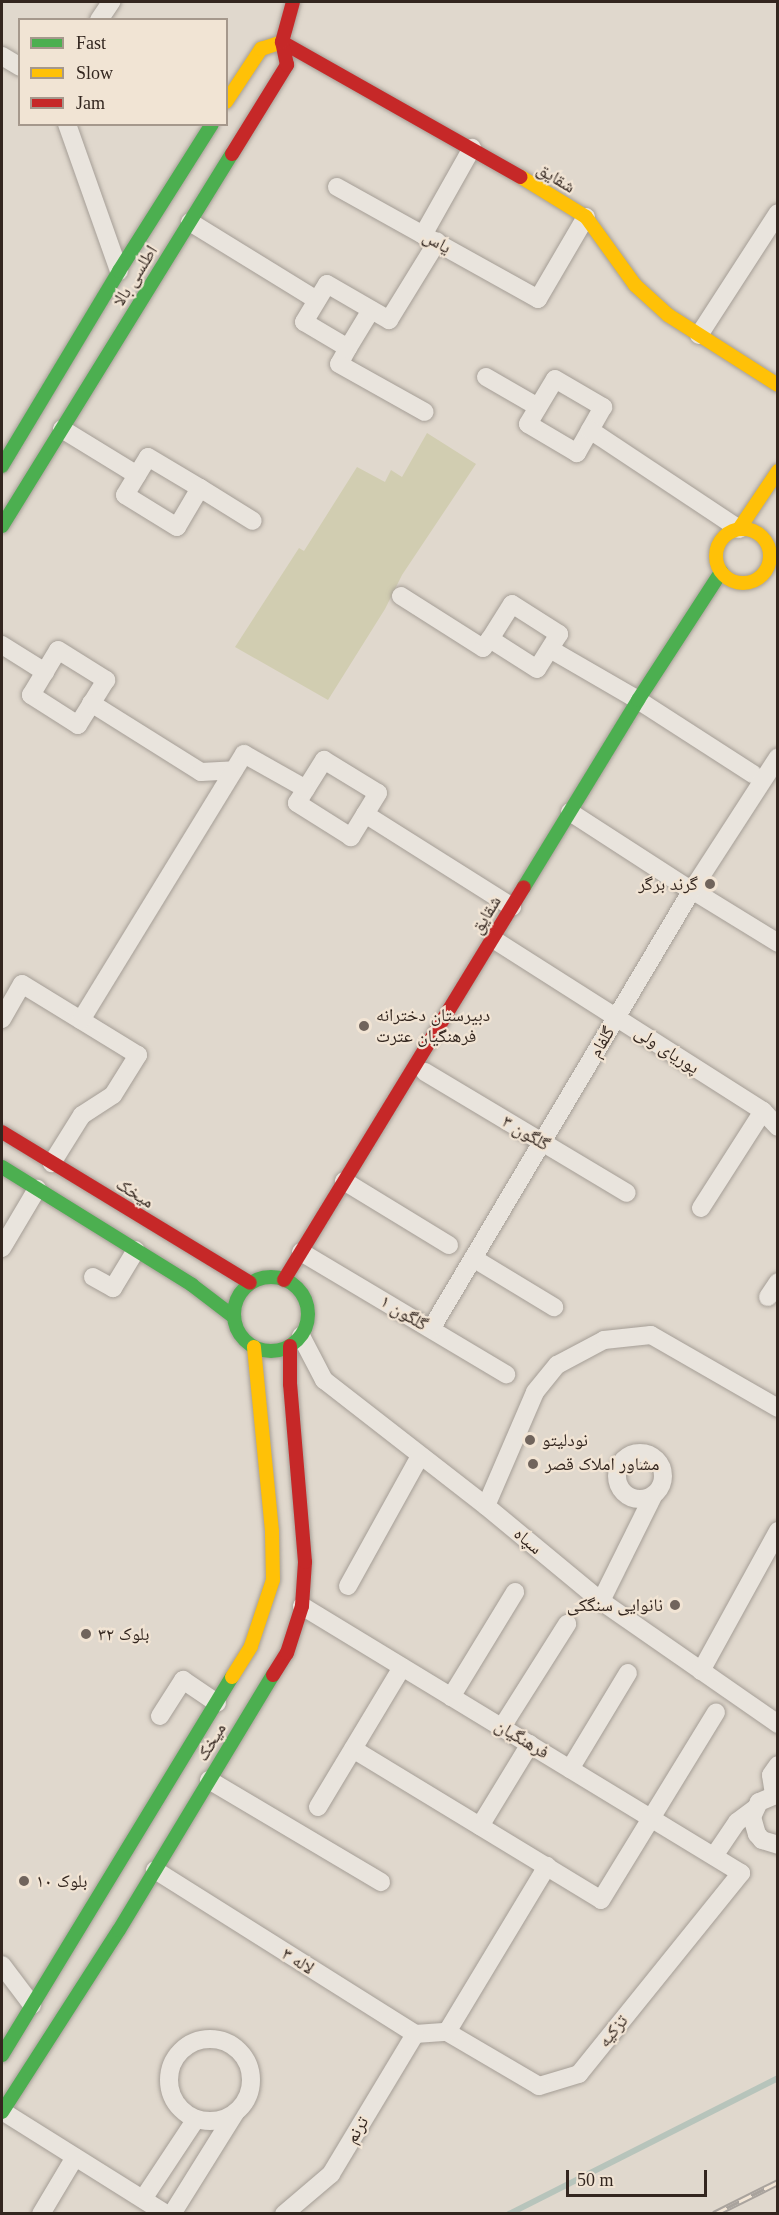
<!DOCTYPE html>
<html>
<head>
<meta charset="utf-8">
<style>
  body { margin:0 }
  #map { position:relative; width:779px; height:2215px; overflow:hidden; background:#e0d8cd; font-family:"Times New Roman","Noto Naskh Arabic",serif }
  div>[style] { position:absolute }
  .green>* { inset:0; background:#d1cdb1 }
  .stream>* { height:6px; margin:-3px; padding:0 3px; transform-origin:3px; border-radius:3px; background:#b7c4bb }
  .roads { filter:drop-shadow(0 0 2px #a59e96) drop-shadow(0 0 2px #a59e96) }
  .street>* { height:18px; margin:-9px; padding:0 9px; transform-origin:9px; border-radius:9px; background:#e9e4dd }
  .street>.ring { margin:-9px; padding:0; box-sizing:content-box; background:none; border:18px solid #e9e4dd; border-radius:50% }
  .fast>* { height:14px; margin:-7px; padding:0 7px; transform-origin:7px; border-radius:7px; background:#4caf50 }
  .fast>.ring { margin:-7px; padding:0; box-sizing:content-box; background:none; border:14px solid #4caf50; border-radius:50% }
  .slow>* { height:14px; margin:-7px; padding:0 7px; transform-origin:7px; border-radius:7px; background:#ffc107 }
  .slow>.ring { margin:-7px; padding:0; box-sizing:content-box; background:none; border:14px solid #ffc107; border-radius:50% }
  .jam>* { height:14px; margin:-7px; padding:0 7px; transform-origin:7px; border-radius:7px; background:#c62828 }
  .rail>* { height:7px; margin-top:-3.5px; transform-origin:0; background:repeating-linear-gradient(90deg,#f1e4d4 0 14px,#a9a39d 0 28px); box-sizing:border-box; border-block:2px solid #a9a39d }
  .dots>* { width:16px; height:16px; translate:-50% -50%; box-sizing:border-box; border:3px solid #f1e4d4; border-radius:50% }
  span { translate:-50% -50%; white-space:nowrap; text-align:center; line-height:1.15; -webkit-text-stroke:4.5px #f1e4d4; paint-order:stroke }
  .street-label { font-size:18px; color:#33261f }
  .poi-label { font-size:18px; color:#33261f }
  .right { translate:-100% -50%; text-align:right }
  .left { translate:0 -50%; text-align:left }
  .frame { position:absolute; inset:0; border:3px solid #33261f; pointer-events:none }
  .legend { position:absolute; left:18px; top:18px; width:210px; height:108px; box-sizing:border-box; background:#f1e4d4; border:2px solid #a5988c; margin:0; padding:8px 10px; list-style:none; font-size:18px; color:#33261f }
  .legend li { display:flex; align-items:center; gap:12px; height:30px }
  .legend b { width:30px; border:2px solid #a5988c }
  .scale { position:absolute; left:566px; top:2170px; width:141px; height:27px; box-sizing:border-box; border:3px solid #33261f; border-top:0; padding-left:8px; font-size:18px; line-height:21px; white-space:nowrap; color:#33261f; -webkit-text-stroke:4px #f1e4d4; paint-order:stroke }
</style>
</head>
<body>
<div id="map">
  <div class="green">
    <div style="clip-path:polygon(427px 433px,476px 464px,402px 575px,385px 609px,328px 700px,235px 647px,299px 548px,304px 551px,357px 467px,385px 482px,391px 470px,402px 477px)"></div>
  </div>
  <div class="stream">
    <div style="left:509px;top:2214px;width:301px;rotate:-26.8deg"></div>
  </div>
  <div class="roads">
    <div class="street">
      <div style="left:99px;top:20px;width:22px;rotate:-56deg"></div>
      <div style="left:2px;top:56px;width:21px;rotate:31deg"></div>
      <div style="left:67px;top:124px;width:156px;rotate:70.5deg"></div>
      <div style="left:337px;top:187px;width:230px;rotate:29.1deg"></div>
      <div style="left:538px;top:299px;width:95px;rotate:-59.7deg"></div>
      <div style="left:190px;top:222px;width:149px;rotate:31.6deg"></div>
      <div style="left:423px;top:235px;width:100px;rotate:-60.6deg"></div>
      <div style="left:371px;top:310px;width:44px;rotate:121.2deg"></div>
      <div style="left:348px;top:348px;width:51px;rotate:-149.4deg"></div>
      <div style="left:304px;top:322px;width:44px;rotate:-58.8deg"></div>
      <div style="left:327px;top:284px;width:72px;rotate:30.1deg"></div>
      <div style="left:389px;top:320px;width:92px;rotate:-58.4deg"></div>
      <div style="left:699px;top:335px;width:145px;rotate:-57.1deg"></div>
      <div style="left:348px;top:348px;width:18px;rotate:119deg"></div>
      <div style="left:339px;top:364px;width:98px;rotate:29.2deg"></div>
      <div style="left:486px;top:377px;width:60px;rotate:30deg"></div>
      <div style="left:555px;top:379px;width:56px;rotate:30.3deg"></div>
      <div style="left:603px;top:407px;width:53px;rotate:119.5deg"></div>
      <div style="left:577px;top:453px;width:57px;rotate:-149.4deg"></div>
      <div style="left:528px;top:424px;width:52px;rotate:-59deg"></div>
      <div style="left:62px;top:429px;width:88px;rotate:31.5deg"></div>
      <div style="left:590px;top:430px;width:179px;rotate:33.6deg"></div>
      <div style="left:148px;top:457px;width:61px;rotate:30.8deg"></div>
      <div style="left:200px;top:488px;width:45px;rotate:120.5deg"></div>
      <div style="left:177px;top:527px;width:61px;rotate:-148.4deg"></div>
      <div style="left:125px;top:495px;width:44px;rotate:-58.8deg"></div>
      <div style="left:200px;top:488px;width:62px;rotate:31.9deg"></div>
      <div style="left:401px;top:596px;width:97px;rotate:32.4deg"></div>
      <div style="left:483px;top:648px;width:11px;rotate:-52deg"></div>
      <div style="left:512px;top:604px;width:56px;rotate:32.6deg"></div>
      <div style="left:559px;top:634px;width:41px;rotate:122.2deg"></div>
      <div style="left:537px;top:669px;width:56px;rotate:-147.4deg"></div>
      <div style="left:490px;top:639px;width:41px;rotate:-57.8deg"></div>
      <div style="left:2px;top:645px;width:51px;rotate:32.1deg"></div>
      <div style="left:550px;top:649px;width:102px;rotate:30.1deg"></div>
      <div style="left:638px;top:700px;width:137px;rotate:32.8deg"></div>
      <div style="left:58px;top:650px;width:57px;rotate:32deg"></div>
      <div style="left:106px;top:680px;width:53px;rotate:121.9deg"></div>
      <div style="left:78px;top:725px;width:56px;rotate:-147.4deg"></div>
      <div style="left:31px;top:695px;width:52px;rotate:-59deg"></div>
      <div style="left:91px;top:703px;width:130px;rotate:32.1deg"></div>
      <div style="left:201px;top:772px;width:33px;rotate:-3deg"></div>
      <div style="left:324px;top:760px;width:63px;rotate:31.4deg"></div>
      <div style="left:378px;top:793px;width:52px;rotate:121.5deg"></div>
      <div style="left:351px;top:837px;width:64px;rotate:-147.8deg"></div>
      <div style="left:297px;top:803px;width:51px;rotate:-57.9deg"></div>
      <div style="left:570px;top:812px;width:135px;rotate:32.9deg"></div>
      <div style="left:365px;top:814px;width:174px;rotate:32.3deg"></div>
      <div style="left:692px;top:890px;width:101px;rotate:31.6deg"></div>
      <div style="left:493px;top:939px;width:320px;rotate:32.5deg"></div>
      <div style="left:763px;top:1111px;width:22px;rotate:47deg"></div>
      <div style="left:2px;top:1019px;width:40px;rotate:-60.3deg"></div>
      <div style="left:22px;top:984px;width:136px;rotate:31.5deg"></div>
      <div style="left:138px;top:1055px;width:47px;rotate:122deg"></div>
      <div style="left:113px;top:1095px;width:37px;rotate:147deg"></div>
      <div style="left:82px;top:1115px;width:57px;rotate:122deg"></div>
      <div style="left:81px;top:1020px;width:312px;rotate:-58.5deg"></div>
      <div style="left:244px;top:754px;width:71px;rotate:29.4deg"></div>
      <div style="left:425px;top:1072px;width:235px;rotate:30.9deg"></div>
      <div style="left:344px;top:1181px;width:123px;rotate:31.4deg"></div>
      <div style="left:701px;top:1208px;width:115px;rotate:-57.4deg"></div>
      <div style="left:2px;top:1248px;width:69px;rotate:-59.3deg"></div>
      <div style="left:301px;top:1252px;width:239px;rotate:30.8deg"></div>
      <div style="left:473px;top:1258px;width:95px;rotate:31.2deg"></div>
      <div style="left:93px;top:1277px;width:23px;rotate:29deg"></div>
      <div style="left:113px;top:1288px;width:44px;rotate:-58.8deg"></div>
      <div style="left:768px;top:1297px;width:18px;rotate:-56deg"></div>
      <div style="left:431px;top:1329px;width:511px;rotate:-59.27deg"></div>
      <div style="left:692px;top:890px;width:158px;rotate:-57.1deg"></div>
      <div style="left:301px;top:1336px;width:50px;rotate:62.4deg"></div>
      <div style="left:324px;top:1380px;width:205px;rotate:37.9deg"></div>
      <div style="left:486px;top:1506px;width:149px;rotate:39.6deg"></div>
      <div style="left:601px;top:1601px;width:216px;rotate:34.8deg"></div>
      <div class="ring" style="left:617px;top:1453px;width:28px;height:28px"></div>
      <div style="left:486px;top:1506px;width:124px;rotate:-66.7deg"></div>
      <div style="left:535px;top:1392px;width:35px;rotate:-51deg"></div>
      <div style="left:557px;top:1365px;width:53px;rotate:-28deg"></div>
      <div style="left:604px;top:1340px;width:47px;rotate:-6.1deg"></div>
      <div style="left:651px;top:1335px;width:146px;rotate:29.9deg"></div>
      <div style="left:348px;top:1586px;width:149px;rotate:-61deg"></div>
      <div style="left:601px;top:1601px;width:119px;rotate:-63.6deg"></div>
      <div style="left:302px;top:1606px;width:514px;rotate:31.31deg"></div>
      <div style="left:741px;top:1873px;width:258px;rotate:128.9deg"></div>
      <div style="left:579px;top:2074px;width:42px;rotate:163.3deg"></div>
      <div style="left:539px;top:2086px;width:107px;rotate:-149.6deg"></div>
      <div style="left:701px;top:1671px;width:160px;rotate:-61.2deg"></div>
      <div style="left:451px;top:1697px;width:123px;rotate:-58.6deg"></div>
      <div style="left:160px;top:1716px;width:43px;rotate:-57.4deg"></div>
      <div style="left:183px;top:1680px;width:41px;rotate:34.1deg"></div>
      <div style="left:502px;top:1727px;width:122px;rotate:-57.7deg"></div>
      <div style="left:353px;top:1749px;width:290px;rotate:31.3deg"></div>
      <div style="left:601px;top:1900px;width:220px;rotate:-58.5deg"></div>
      <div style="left:570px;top:1769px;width:112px;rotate:-58.9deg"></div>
      <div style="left:209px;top:1780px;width:200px;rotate:30.7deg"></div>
      <div style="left:774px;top:1794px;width:19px;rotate:-99deg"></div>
      <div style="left:771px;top:1775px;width:12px;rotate:-55deg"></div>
      <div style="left:778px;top:1794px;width:21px;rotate:157deg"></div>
      <div style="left:759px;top:1802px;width:17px;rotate:115deg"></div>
      <div style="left:752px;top:1817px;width:18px;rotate:74deg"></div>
      <div style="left:757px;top:1834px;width:8px;rotate:50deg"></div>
      <div style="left:762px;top:1840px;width:17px;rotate:17deg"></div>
      <div style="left:318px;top:1807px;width:163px;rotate:-59deg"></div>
      <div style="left:480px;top:1826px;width:96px;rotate:-58.6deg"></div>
      <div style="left:714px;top:1856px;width:41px;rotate:-55.9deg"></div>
      <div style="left:737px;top:1822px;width:21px;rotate:-37deg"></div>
      <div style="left:155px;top:1870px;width:307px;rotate:32.2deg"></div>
      <div style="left:415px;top:2034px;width:32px;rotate:-4deg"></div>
      <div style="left:2px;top:1965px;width:50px;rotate:53.1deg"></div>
      <div style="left:447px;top:2032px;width:194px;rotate:-58.9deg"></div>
      <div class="ring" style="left:169px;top:2039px;width:64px;height:64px"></div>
      <div style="left:2px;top:2111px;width:194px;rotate:32.1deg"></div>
      <div style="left:143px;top:2199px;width:96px;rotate:-56.5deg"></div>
      <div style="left:41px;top:2214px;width:66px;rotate:-59.2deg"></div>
      <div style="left:172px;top:2214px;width:119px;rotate:-58deg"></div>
      <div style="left:284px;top:2214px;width:62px;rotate:-40.4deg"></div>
      <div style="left:331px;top:2174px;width:163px;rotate:-59deg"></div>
    </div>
    <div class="fast">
      <div style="left:2px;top:466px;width:227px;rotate:-59deg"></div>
      <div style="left:119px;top:271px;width:174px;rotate:-57.7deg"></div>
      <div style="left:2px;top:526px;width:437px;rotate:-58.3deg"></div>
      <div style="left:524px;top:887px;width:219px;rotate:-58.6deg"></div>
      <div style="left:638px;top:700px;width:153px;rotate:-57deg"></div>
      <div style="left:2px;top:1167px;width:224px;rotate:31.8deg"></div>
      <div style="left:192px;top:1285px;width:53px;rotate:37.3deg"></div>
      <div class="ring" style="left:234px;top:1277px;width:60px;height:60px"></div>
      <div style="left:2px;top:2055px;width:442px;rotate:-58.7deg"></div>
      <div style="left:2px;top:2112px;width:216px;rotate:-57.3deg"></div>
      <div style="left:119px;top:1930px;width:298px;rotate:-58.9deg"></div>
    </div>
    <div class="slow">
      <div style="left:226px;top:102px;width:64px;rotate:-56.6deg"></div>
      <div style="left:261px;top:49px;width:22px;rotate:-18deg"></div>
      <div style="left:521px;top:177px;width:76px;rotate:31.6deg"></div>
      <div style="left:586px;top:217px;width:84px;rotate:54.2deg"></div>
      <div style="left:635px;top:285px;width:45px;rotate:42.3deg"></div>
      <div style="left:668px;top:315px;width:130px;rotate:32.5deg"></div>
      <div class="ring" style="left:716px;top:529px;width:40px;height:40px"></div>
      <div style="left:739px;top:529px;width:70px;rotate:-56.1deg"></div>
      <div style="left:232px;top:1677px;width:36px;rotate:-58deg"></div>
      <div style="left:251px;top:1646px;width:70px;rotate:-71.6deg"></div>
      <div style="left:273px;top:1580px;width:49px;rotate:-91.2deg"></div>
      <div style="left:272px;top:1531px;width:185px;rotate:-95.6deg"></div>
    </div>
    <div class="jam">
      <div style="left:282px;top:42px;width:274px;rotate:29.5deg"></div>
      <div style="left:232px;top:154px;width:105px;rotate:-58.3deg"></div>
      <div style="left:287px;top:65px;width:24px;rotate:-102deg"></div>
      <div style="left:282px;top:42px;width:41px;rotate:-74.6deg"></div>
      <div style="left:2px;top:1132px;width:290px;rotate:31.3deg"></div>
      <div style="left:284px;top:1280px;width:460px;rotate:-58.6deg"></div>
      <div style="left:273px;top:1675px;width:26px;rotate:-58deg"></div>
      <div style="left:287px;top:1653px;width:49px;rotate:-72.3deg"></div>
      <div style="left:302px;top:1606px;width:44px;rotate:-86.1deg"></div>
      <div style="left:305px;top:1562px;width:179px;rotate:-94.8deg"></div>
      <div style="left:290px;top:1384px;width:38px;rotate:-90deg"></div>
    </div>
  </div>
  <div class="rail">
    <div style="left:714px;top:2214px;width:72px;rotate:-26.6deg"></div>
  </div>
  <div class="dots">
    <div style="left:710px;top:884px;background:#70645c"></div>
    <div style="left:364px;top:1026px;background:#70645c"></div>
    <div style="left:530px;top:1440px;background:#70645c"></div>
    <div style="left:533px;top:1464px;background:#70645c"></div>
    <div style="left:675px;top:1605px;background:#70645c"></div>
    <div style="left:86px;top:1634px;background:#70645c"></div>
    <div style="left:24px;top:1881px;background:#70645c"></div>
  </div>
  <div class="street-label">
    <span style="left:556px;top:178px;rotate:31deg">شقایق</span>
    <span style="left:437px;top:242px;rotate:29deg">یاس</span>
    <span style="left:135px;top:276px;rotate:-58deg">اطلسی بالا</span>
    <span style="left:486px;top:915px;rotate:-59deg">شقایق</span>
    <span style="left:602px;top:1042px;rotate:-59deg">گلفام</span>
    <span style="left:667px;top:1050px;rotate:33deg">پوریای ولی</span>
    <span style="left:526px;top:1133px;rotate:31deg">گلگون ۳</span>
    <span style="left:135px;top:1193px;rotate:32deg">میخک</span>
    <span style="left:404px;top:1313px;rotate:31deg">گلگون ۱</span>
    <span style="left:528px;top:1541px;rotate:40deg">سپاه</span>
    <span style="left:522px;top:1739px;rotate:31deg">فرهنگیان</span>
    <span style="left:211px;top:1742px;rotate:-59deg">میخک</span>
    <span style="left:298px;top:1961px;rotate:32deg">لاله ۳</span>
    <span style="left:613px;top:2031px;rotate:-51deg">تزکیه</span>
    <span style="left:357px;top:2130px;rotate:-59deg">ترنم</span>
  </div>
  <div class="poi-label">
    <span class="right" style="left:698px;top:884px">گرند برگر</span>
    <span class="left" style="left:376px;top:1026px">دبیرستان دخترانه<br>فرهنگیان عترت</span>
    <span class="left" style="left:542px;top:1440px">نودلیتو</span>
    <span class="left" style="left:545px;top:1464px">مشاور املاک قصر</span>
    <span class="right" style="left:663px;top:1605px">نانوایی سنگکی</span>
    <span class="left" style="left:98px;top:1634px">بلوک ۳۲</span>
    <span class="left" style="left:36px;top:1881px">بلوک ۱۰</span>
  </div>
  <div class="frame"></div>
  <ul class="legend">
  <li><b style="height:8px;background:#4caf50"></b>Fast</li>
  <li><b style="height:8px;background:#ffc107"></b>Slow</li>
  <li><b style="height:8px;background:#c62828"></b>Jam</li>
  </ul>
  <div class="scale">50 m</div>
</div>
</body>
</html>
